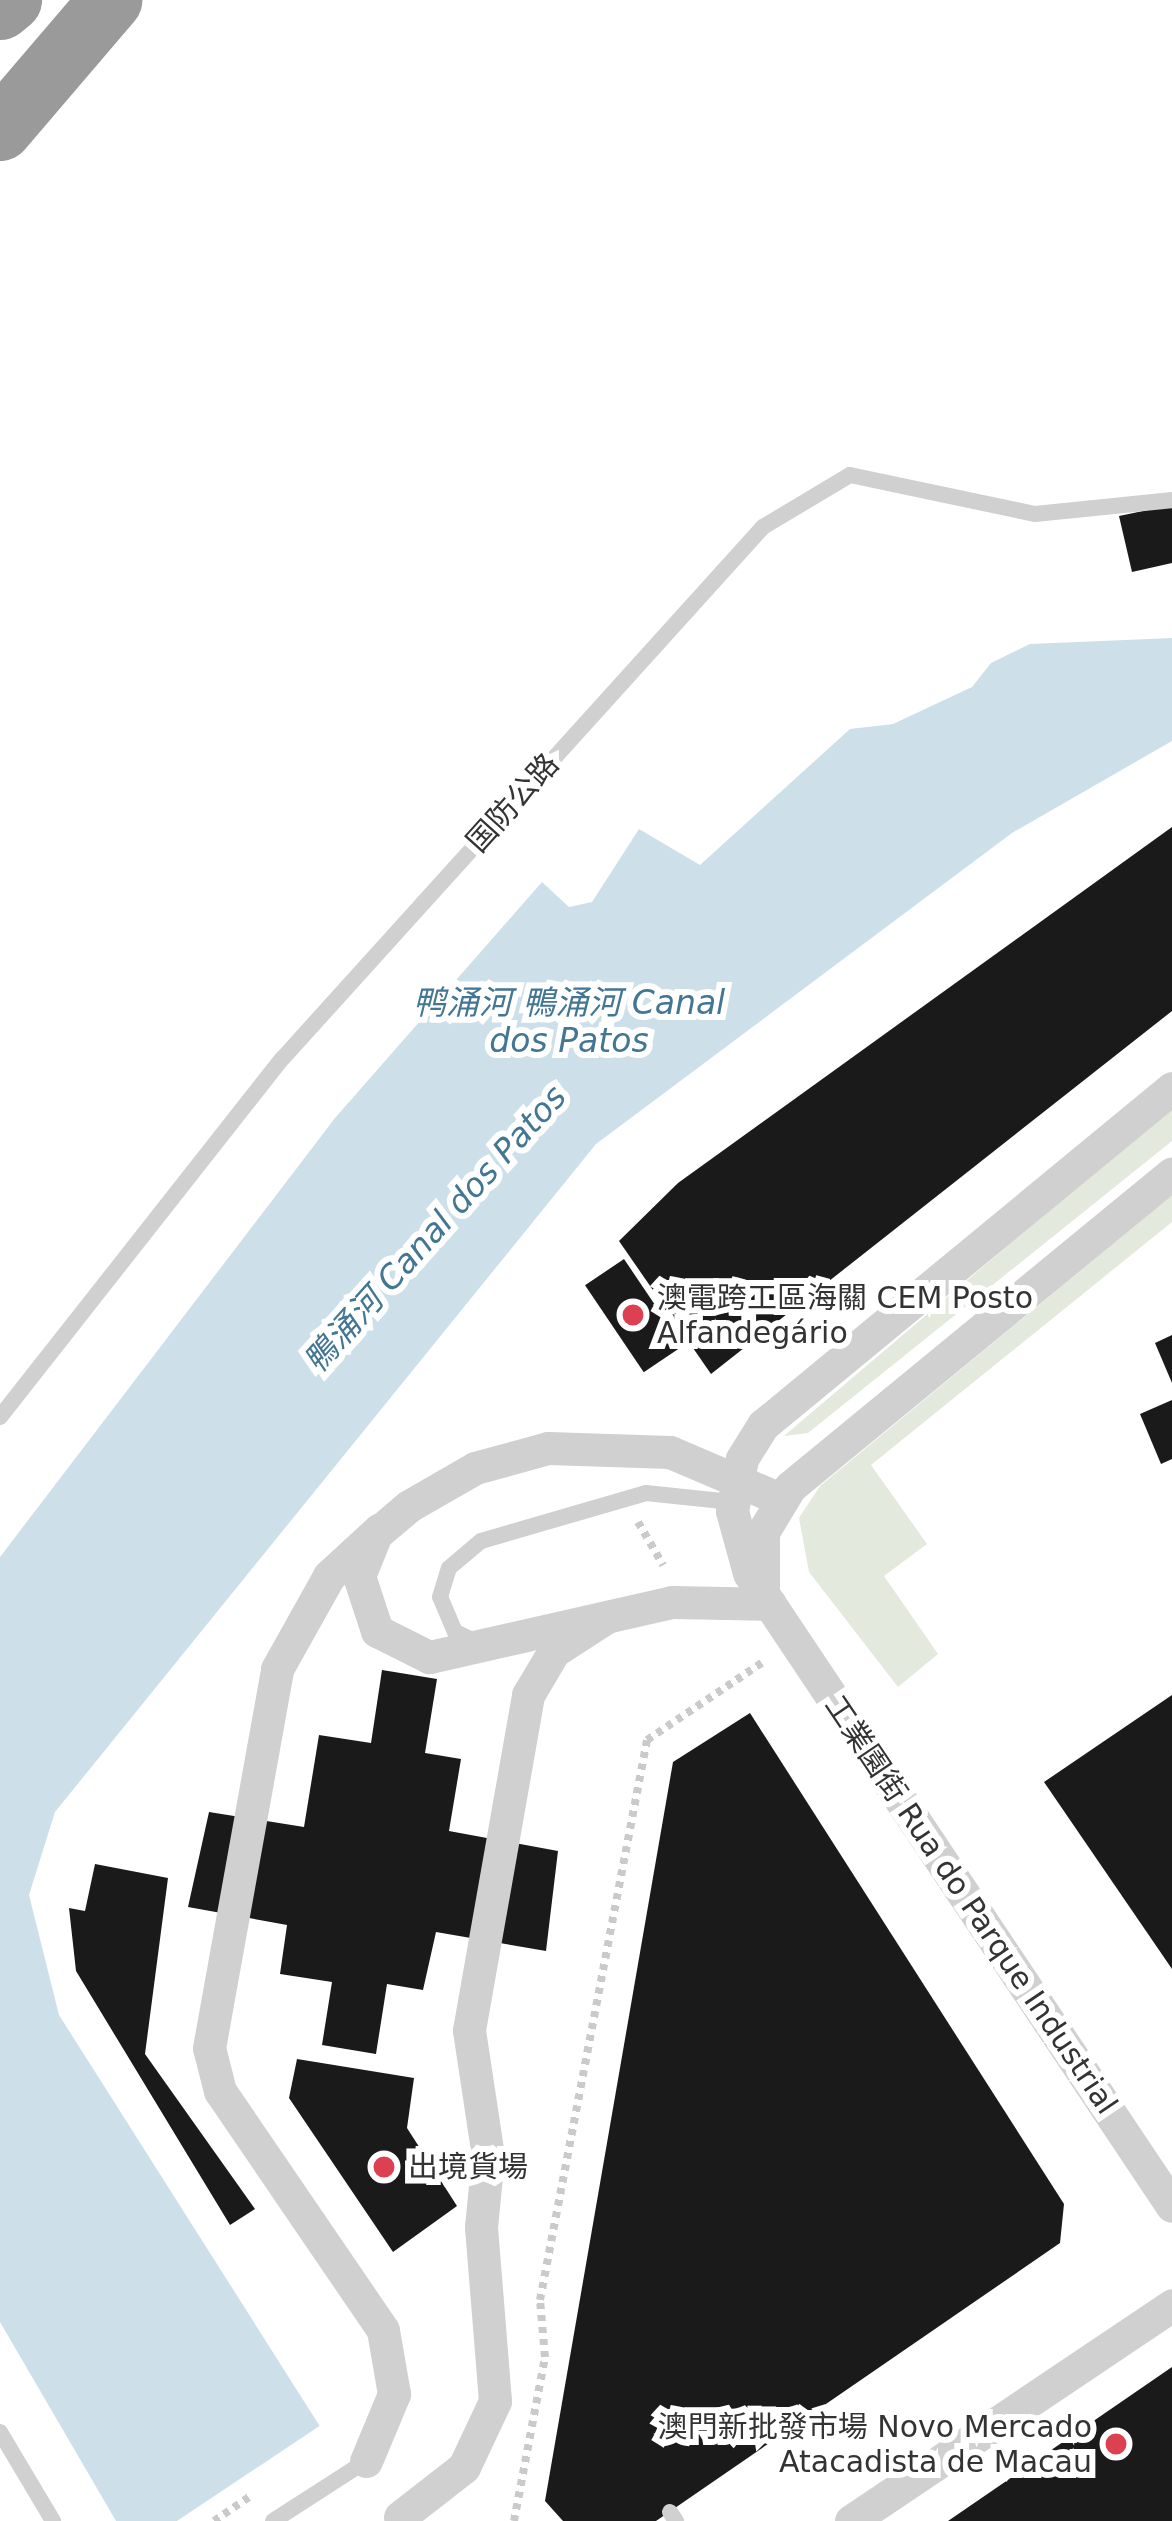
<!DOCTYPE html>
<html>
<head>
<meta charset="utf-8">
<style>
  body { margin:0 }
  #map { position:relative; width:1172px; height:2521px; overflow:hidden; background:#fff; font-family:"DejaVu Sans","Noto Sans SC",sans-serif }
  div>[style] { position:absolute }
  .green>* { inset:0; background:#e3e9dc }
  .water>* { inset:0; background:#cde0ea }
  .pier>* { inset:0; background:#fff }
  .building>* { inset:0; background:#1a1a1a; transform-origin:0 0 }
  .path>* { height:8px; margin-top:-4px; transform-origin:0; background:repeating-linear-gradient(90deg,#cacaca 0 6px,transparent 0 12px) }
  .lane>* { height:16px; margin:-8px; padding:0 8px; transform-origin:8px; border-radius:8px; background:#d0d0d0 }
  .street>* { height:33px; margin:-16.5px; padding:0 16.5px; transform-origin:16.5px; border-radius:16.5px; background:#d0d0d0 }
  .highway>* { height:63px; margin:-31.5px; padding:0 31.5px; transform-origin:31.5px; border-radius:31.5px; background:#9a9a9a }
  .dots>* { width:33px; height:33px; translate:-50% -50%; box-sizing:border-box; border:6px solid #fff; border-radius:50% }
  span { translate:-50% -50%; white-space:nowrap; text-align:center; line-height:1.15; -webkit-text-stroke:12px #fff; paint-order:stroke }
  .street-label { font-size:30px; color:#333 }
  .poi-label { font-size:30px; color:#333 }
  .left { translate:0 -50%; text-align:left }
  .right { translate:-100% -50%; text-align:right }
  .water-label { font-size:33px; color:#437692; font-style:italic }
</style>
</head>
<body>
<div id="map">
  <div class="green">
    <div style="clip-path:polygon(1172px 1106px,1172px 1141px,808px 1433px,784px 1436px)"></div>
    <div style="clip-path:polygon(1172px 1195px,1172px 1222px,871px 1465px,927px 1544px,884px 1576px,938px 1654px,898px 1687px,809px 1572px,799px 1518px,820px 1486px)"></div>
  </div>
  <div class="water">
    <div style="clip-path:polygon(1172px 638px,1172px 741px,1012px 833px,596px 1144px,55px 1812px,29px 1895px,59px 2015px,380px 2521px,116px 2521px,0 2322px,0 1557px,335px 1118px,542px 882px,569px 907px,592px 902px,639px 829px,700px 865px,850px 729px,893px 724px,972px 687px,991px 663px,1030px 644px)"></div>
  </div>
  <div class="pier">
    <div style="clip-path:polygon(321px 2425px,386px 2521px,177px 2521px)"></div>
  </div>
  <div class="building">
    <div style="clip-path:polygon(1172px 505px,1172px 563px,1132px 572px,1119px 516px)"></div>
    <div style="clip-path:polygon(1172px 827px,1172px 1011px,711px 1374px,619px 1241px,678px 1183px)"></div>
    <div style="left:624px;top:1259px;width:105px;height:47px;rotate:56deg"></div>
    <div style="clip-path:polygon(1172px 1335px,1172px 1383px,1155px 1343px)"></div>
    <div style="clip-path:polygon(1172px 1400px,1172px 1459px,1161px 1464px,1140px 1414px)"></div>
    <div style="clip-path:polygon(382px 1670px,437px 1679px,425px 1753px,461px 1759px,449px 1831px,558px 1851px,546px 1951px,436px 1932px,423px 1990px,387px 1984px,376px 2054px,322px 2045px,332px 1982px,280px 1974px,287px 1925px,188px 1907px,209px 1812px,304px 1827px,319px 1735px,371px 1743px)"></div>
    <div style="clip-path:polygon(1172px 1695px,1172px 1969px,1044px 1782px)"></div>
    <div style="clip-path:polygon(750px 1713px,1064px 2204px,1060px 2243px,656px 2521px,563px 2521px,545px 2501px,673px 1762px)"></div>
    <div style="clip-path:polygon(95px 1864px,168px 1878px,145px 2054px,255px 2209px,230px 2225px,76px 1971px,69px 1908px,85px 1911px)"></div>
    <div style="clip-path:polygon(297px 2059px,414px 2078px,407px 2128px,457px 2206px,393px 2252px,289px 2098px)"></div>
    <div style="clip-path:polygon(1172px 2367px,1172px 2521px,948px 2521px)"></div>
  </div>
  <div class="path">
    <div style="left:638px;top:1522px;width:50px;rotate:59.8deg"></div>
    <div style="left:214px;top:2521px;width:46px;rotate:-34.4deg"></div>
    <div style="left:514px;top:2521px;width:167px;rotate:-79.3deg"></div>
    <div style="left:545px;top:2357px;width:57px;rotate:-95deg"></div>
    <div style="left:540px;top:2300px;width:570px;rotate:-79.18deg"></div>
    <div style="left:647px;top:1740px;width:140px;rotate:-33.9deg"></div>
  </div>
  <div class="lane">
    <div style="left:0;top:1417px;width:457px;rotate:-51.8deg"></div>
    <div style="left:283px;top:1058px;width:716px;rotate:-47.89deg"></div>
    <div style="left:763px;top:527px;width:101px;rotate:-30.9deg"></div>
    <div style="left:850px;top:475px;width:189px;rotate:11.9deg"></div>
    <div style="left:1035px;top:514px;width:138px;rotate:-5.8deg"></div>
    <div style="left:478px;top:1643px;width:25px;rotate:-154deg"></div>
    <div style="left:455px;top:1632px;width:38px;rotate:-113deg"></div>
    <div style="left:440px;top:1597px;width:30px;rotate:-73deg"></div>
    <div style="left:449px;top:1568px;width:42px;rotate:-40.2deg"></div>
    <div style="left:481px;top:1541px;width:172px;rotate:-16.2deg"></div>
    <div style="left:646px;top:1493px;width:86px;rotate:6deg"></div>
    <div style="left:0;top:2432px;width:104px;rotate:59.2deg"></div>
    <div style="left:670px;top:2512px;width:11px;rotate:56deg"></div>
    <div style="left:273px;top:2521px;width:111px;rotate:-32.8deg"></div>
  </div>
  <div class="street">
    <div style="left:1172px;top:1088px;width:530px;rotate:140.51deg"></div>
    <div style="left:763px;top:1425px;width:40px;rotate:122deg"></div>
    <div style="left:742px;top:1459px;width:53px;rotate:100.9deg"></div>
    <div style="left:732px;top:1511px;width:64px;rotate:74.7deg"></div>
    <div style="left:749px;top:1573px;width:761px;rotate:56.25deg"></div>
    <div style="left:763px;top:1586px;width:54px;rotate:-90deg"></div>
    <div style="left:763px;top:1532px;width:52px;rotate:-59deg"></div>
    <div style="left:790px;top:1487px;width:494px;rotate:-39.4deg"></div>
    <div style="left:770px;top:1604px;width:98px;rotate:-178.8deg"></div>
    <div style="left:672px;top:1602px;width:249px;rotate:167.2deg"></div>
    <div style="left:429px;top:1657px;width:58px;rotate:-153.4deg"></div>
    <div style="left:377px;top:1631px;width:58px;rotate:-108.1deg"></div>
    <div style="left:359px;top:1576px;width:45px;rotate:-68deg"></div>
    <div style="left:376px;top:1534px;width:43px;rotate:-40.3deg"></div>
    <div style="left:409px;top:1506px;width:76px;rotate:-29.9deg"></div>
    <div style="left:475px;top:1468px;width:76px;rotate:-15.3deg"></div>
    <div style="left:548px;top:1448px;width:122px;rotate:1.9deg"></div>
    <div style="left:670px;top:1452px;width:120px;rotate:23.1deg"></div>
    <div style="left:366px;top:2461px;width:73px;rotate:-67.3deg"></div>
    <div style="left:394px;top:2394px;width:65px;rotate:-99.8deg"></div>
    <div style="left:383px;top:2330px;width:289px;rotate:-124.3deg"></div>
    <div style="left:220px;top:2091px;width:44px;rotate:-104.3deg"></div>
    <div style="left:209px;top:2048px;width:385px;rotate:-79.8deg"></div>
    <div style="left:277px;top:1669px;width:107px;rotate:-60.8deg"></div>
    <div style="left:329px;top:1576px;width:69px;rotate:-42.7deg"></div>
    <div style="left:400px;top:2517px;width:81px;rotate:-38deg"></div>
    <div style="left:464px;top:2467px;width:73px;rotate:-64.8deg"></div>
    <div style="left:495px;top:2401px;width:175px;rotate:-94.6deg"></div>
    <div style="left:481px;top:2227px;width:71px;rotate:-84.4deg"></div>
    <div style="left:488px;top:2156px;width:127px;rotate:-98.6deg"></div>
    <div style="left:469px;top:2030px;width:340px;rotate:-80deg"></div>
    <div style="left:528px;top:1695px;width:51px;rotate:-59.4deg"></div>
    <div style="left:554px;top:1651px;width:63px;rotate:-32.7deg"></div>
    <div style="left:851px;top:2521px;width:387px;rotate:-33.9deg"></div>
  </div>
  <div class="highway">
    <div style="left:0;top:8px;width:13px;rotate:-39deg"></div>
    <div style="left:0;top:129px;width:170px;rotate:-49.5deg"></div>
  </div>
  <div class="dots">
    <div style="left:633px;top:1315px;background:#dd4151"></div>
    <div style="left:384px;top:2167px;background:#dd4151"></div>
    <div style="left:1116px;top:2444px;background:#dd4151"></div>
  </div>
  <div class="street-label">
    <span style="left:513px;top:803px;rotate:-48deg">国防公路</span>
    <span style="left:971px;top:1905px;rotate:56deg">工業園街 Rua do Parque Industrial</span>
  </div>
  <div class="poi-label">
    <span class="left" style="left:657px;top:1315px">澳電跨工區海關 CEM Posto<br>Alfandegário</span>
    <span class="left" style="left:408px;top:2167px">出境貨場</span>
    <span class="right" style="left:1092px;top:2444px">澳門新批發市場 Novo Mercado<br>Atacadista de Macau</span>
  </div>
  <div class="water-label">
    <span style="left:569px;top:1022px">鸭涌河 鴨涌河 Canal<br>dos Patos</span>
    <span style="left:435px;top:1229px;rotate:-48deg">鴨涌河 Canal dos Patos</span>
  </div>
</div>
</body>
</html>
